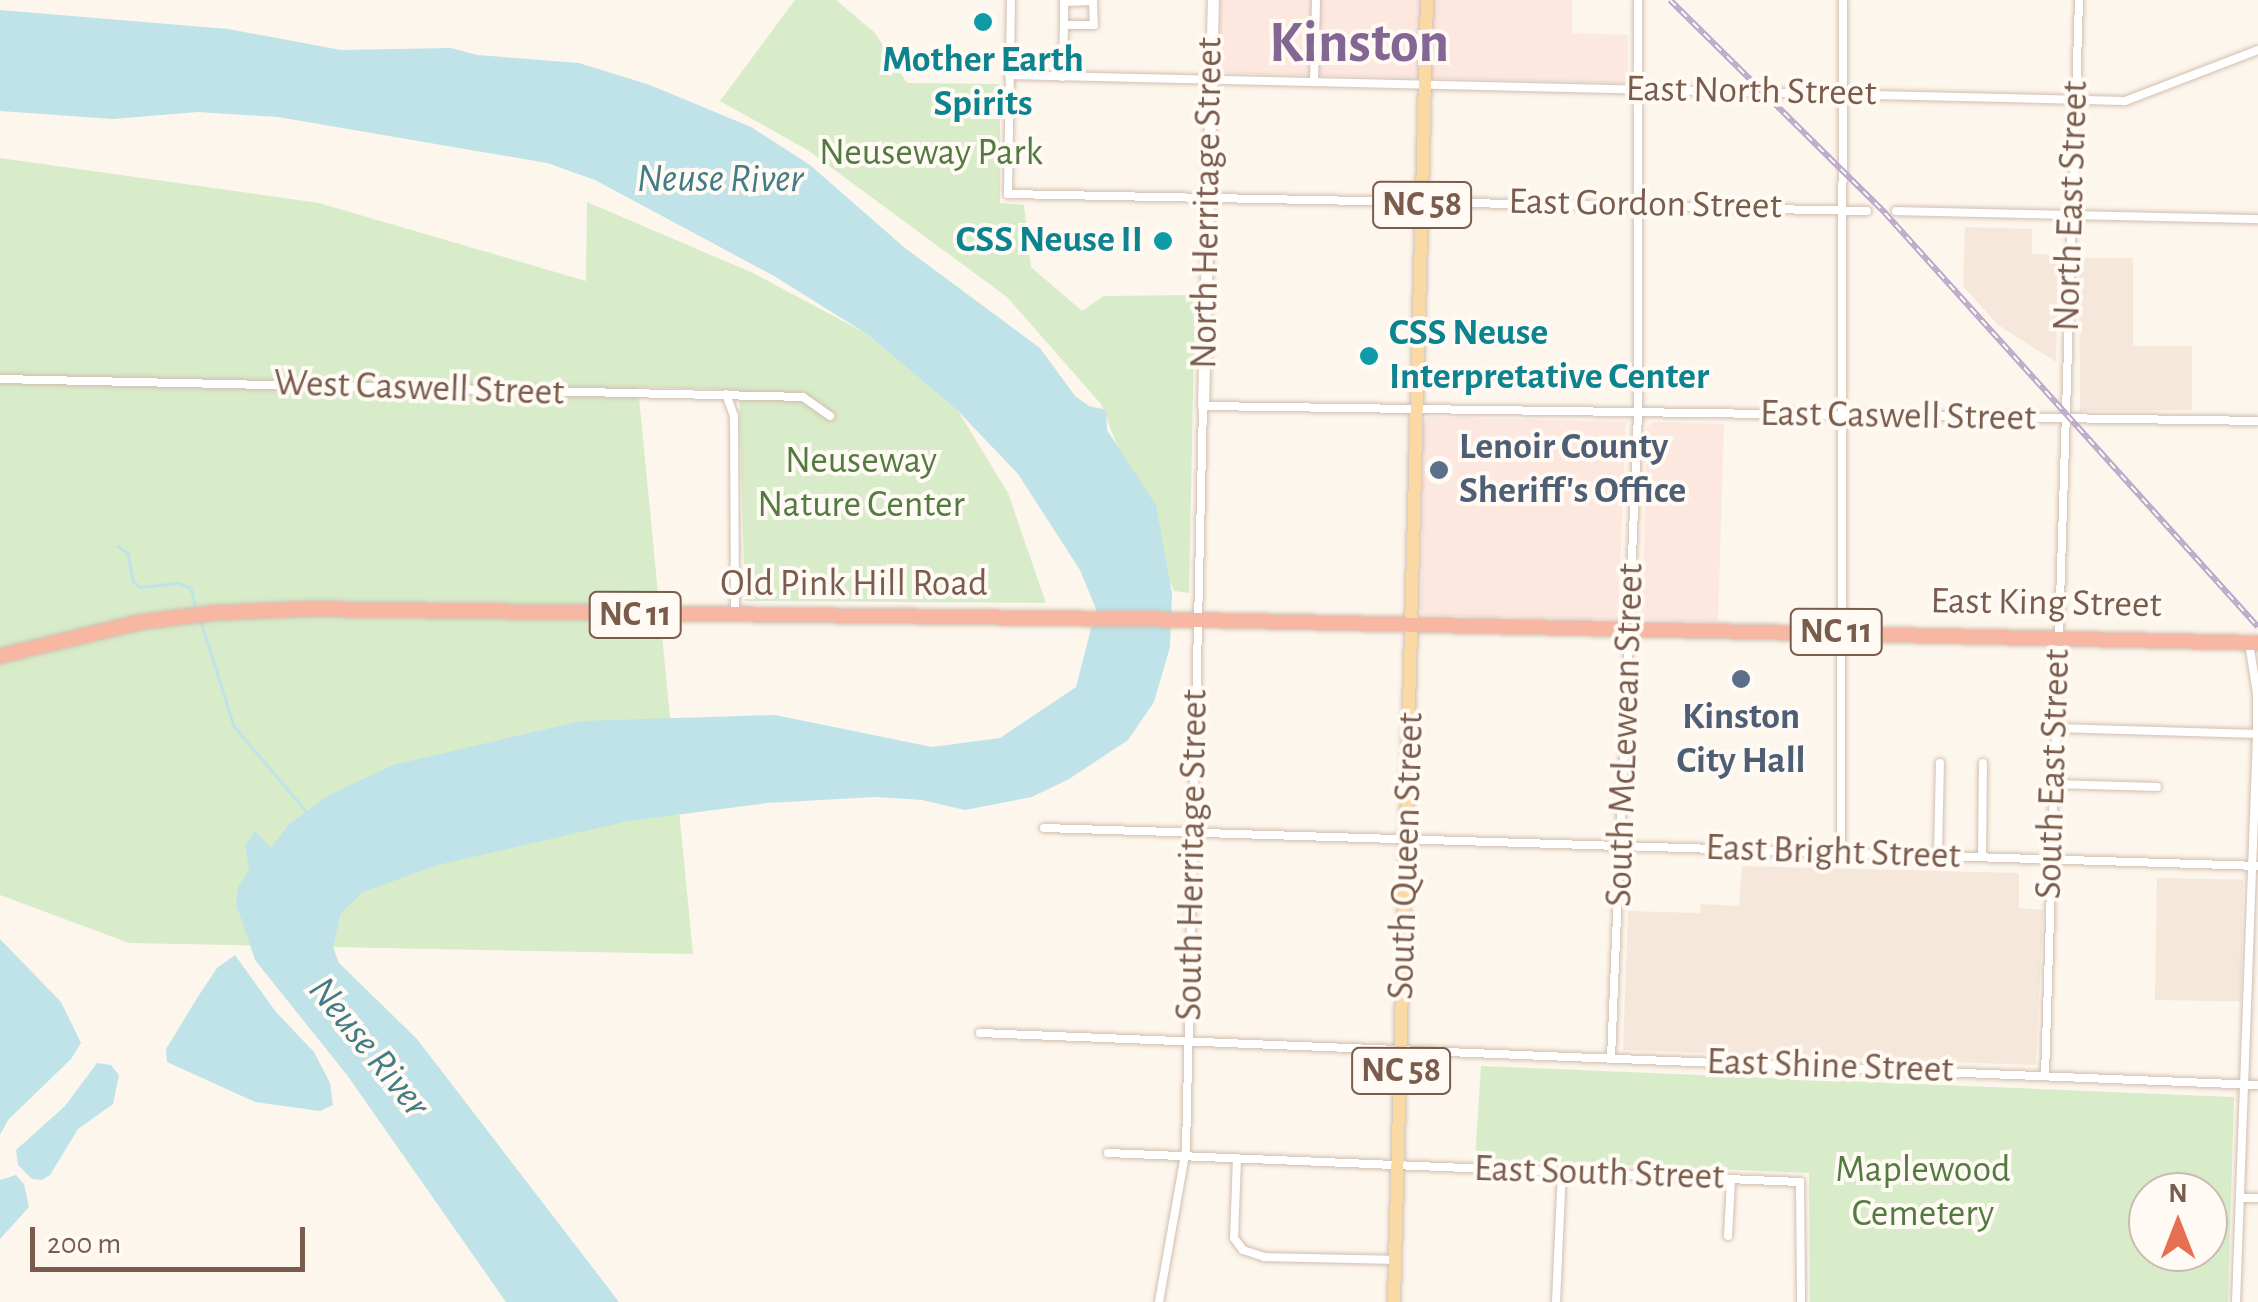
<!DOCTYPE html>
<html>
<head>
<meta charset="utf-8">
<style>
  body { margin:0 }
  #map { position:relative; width:2258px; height:1302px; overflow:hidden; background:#fdf6ec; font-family:"Alegreya Sans",sans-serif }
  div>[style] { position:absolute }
  .residential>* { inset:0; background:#f5e8da; transform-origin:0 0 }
  .commercial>* { inset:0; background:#fde8e0 }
  .green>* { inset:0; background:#d8ecc9 }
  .water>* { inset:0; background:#bfe3e8 }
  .stream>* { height:2.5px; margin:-1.25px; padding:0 1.25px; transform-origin:1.25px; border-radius:1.25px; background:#bfe3e8 }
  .roads { filter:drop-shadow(0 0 2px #d1beb0) drop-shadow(0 0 2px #d1beb0) }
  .street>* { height:8px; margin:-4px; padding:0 4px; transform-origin:4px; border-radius:4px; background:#fff }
  .secondary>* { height:11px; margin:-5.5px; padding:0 5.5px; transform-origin:5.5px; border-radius:5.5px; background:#fff }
  .primary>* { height:12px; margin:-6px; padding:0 6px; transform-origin:6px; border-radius:6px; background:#fbd9a5 }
  .highway>* { height:14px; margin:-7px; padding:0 7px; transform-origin:7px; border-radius:7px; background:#f7b7a3 }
  .rail>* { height:6px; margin-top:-3px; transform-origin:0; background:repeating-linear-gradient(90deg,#fffaf3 0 8px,#b9a8c9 0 16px); box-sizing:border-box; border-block:2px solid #b9a8c9 }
  .dots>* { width:28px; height:28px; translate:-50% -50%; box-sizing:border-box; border:5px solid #fffaf3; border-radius:50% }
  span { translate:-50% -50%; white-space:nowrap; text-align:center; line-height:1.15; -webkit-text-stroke:8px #fffaf3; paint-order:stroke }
  .shield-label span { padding:2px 8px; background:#fffaf3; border:2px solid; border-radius:8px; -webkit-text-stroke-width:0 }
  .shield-label { font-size:35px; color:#7a5c4d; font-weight:700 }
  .culture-label { font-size:38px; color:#0d838f; font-weight:700 }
  .right { translate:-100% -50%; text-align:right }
  .left { translate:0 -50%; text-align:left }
  .street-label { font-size:38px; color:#7a5c4d }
  .park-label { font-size:38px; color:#537a41 }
  .service-label { font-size:38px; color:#4e5e75; font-weight:700 }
  .water-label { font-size:40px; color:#437c86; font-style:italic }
  .town-label { font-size:58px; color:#846695; font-weight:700 }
  .north { position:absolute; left:2128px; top:1172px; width:100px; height:100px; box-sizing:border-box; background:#fffaf3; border:2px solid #cabbb1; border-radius:50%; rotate:0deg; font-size:28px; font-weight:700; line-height:40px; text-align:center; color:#7a5c4d }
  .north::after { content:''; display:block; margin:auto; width:35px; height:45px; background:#e76f51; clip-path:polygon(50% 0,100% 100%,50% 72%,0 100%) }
  .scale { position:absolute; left:30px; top:1227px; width:275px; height:45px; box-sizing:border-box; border:5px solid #7a5c4d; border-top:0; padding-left:12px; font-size:30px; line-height:35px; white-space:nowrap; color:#7a5c4d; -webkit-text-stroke:8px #fffaf3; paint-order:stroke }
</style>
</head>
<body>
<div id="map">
  <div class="residential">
    <div style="clip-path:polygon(1965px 227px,2032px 229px,2032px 254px,2058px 255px,2056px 362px,1998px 325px,1963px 286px)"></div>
    <div style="clip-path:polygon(2079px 258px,2133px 258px,2133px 346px,2192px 346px,2192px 410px,2080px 411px)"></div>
    <div style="clip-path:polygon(1742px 866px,2019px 873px,2019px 908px,2043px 910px,2036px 1065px,1623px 1050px,1628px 911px,1700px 913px,1701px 904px,1739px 906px)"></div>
    <div style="left:2157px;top:878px;width:86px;height:122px;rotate:1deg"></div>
  </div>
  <div class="commercial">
    <div style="clip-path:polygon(1220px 0,1572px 0,1572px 33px,1628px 35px,1628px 83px,1219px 73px)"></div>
    <div style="clip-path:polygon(1428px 417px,1626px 422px,1618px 620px,1421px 615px,1423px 424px)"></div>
    <div style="clip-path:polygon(1653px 422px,1724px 424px,1718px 622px,1642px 619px,1647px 427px)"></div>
  </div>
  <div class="green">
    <div style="clip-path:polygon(795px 0,836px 0,875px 33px,907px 83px,1000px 84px,1000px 203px,1024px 205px,1031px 267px,1082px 311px,1104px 296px,1195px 295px,1189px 593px,1174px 591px,1101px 404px,1007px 297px,806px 149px,720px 101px)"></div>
    <div style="clip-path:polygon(0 158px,319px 203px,586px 281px,587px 202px,753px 273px,867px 334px,958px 411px,1008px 493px,1046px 603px,745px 601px,739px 390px,638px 387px,693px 954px,129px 943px,0 895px)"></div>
    <div style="clip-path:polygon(evenodd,1481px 1066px,2234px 1097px,2228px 1302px,1810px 1302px,1809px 1173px,1475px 1159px,1481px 1066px,2148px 1192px,2208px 1192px,2208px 1252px,2148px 1252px,2148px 1192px)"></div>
  </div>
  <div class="water">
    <div style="clip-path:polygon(0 10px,228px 29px,341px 50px,451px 48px,477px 55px,579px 63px,650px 85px,751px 127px,810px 165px,905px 248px,1040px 348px,1075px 396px,1089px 406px,1106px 410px,1107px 430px,1156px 505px,1172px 593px,1170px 647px,1154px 702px,1128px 740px,1069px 779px,1032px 797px,965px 810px,922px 800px,875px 797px,767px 803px,629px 821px,438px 865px,363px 892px,341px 913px,333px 947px,339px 963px,417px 1039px,619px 1302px,506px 1302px,347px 1075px,255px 960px,236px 904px,238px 887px,249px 870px,245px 845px,255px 831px,271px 848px,288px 825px,329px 795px,393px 765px,581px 721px,775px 715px,932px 747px,1000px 738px,1076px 687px,1096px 609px,1080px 570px,1018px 474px,958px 411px,867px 334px,774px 276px,595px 180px,547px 163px,278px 117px,198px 112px,113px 119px,0 111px)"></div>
    <div style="clip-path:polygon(0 939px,61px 1002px,81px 1043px,71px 1059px,8px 1120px,0 1135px)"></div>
    <div style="clip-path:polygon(235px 955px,276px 1012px,314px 1052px,330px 1083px,333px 1105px,320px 1111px,255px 1102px,167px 1062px,166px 1049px,199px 995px,217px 968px)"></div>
    <div style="clip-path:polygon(97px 1063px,111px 1065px,119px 1075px,113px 1104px,78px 1129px,50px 1175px,42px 1180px,32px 1179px,18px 1165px,16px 1150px,65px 1106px)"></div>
    <div style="clip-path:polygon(16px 1175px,24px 1184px,29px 1207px,0 1239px,0 1180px)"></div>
  </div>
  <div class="stream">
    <div style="left:118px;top:546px;width:12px;rotate:35deg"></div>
    <div style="left:128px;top:553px;width:28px;rotate:80deg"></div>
    <div style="left:133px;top:581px;width:9px;rotate:41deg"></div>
    <div style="left:140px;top:587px;width:38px;rotate:-6deg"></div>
    <div style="left:178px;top:583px;width:14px;rotate:21deg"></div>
    <div style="left:191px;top:588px;width:22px;rotate:77deg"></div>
    <div style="left:201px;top:621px;width:110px;rotate:72.6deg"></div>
    <div style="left:234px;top:726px;width:111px;rotate:49.7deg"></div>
  </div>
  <div class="roads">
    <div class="street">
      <div style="left:1011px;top:0;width:194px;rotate:90.9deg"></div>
      <div style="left:1008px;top:194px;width:859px;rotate:1.13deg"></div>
      <div style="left:1009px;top:75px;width:1116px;rotate:1.33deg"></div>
      <div style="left:2125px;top:101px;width:142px;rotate:-21deg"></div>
      <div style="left:1062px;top:77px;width:10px;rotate:-84deg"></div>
      <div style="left:1063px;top:67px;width:42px;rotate:-88.6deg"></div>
      <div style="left:1064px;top:25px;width:23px;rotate:-90deg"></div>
      <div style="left:1064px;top:2px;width:29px;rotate:-2deg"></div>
      <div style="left:1093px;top:1px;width:24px;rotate:88deg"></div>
      <div style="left:1094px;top:25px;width:30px;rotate:180deg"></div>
      <div style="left:1314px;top:82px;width:82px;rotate:-88.6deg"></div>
      <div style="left:1896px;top:211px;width:362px;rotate:1.3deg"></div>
      <div style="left:0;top:379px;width:803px;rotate:1.28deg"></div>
      <div style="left:803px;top:397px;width:33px;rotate:35deg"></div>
      <div style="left:726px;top:394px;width:23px;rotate:70deg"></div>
      <div style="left:734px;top:416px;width:197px;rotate:89.7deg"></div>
      <div style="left:2056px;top:728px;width:201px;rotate:1.7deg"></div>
      <div style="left:2054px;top:784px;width:103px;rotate:1.7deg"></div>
      <div style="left:1044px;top:828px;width:1215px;rotate:1.79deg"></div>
      <div style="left:1841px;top:852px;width:852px;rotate:-89.87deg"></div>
      <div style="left:1938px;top:855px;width:92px;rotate:-88.8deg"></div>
      <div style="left:1982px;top:857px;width:94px;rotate:-89.4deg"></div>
      <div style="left:980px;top:1033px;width:1279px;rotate:2.33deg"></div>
      <div style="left:1611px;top:1058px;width:646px;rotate:-87.6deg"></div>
      <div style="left:1638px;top:413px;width:413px;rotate:-90deg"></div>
      <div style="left:2045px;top:1076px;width:1077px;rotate:-88.19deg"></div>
      <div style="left:1108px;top:1153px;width:693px;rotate:2.4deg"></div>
      <div style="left:1800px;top:1182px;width:120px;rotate:89.5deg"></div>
      <div style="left:1237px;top:1158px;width:80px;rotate:92.1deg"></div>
      <div style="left:1234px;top:1238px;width:15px;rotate:53deg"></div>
      <div style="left:1243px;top:1250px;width:22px;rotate:18deg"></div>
      <div style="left:1264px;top:1257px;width:132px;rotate:1.3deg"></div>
      <div style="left:2240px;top:1198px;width:18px"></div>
      <div style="left:1728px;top:1236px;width:56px;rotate:-86.9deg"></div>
      <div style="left:1159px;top:1302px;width:155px;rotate:-80deg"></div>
      <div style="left:1186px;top:1149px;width:743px;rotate:-88.69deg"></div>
      <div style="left:1203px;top:406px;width:1055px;rotate:0.81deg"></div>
      <div style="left:1556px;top:1302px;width:130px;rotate:-87.4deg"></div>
      <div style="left:2236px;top:1302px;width:568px;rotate:-87.88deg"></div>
      <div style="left:2257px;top:734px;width:41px;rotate:-90deg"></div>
      <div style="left:2257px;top:693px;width:51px;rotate:-99.1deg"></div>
    </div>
    <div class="secondary">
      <div style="left:1203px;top:406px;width:406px;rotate:-88.6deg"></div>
    </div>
    <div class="primary">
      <div style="left:1394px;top:1302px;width:1302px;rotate:-88.55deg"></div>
    </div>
    <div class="highway">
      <div style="left:0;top:656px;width:145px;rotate:-13.6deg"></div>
      <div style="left:141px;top:622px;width:73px;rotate:-7.1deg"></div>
      <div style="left:213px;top:613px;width:90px;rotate:-2.5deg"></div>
      <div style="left:303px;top:609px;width:896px;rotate:0.7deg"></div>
      <div style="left:1199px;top:620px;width:1059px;rotate:1.24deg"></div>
    </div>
  </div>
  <div class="rail">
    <div style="left:1670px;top:0;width:303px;rotate:44.7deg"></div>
    <div style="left:1885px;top:213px;width:557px;rotate:47.98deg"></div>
  </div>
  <div class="dots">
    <div style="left:983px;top:22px;background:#0f9aa8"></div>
    <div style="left:1163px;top:241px;background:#0f9aa8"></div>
    <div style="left:1369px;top:356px;background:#0f9aa8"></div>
    <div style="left:1439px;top:470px;background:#5c6f8a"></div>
    <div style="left:1741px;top:679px;background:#5c6f8a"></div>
  </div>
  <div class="shield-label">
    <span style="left:1422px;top:205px">NC 58</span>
    <span style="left:635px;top:615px">NC 11</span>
    <span style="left:1836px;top:632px">NC 11</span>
    <span style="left:1401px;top:1071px">NC 58</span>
  </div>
  <div class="culture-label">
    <span style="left:983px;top:83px">Mother Earth<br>Spirits</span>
    <span class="right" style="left:1143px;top:241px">CSS Neuse II</span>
    <span class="left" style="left:1389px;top:356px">CSS Neuse<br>Interpretative Center</span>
  </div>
  <div class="street-label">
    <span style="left:1751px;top:92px;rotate:1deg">East North Street</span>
    <span style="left:1208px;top:203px;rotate:-89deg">North Herritage Street</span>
    <span style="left:1645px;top:205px;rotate:1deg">East Gordon Street</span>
    <span style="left:2072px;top:206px;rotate:-88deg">North East Street</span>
    <span style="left:419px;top:389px;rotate:2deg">West Caswell Street</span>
    <span style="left:1898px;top:417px;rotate:1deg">East Caswell Street</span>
    <span style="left:854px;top:585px">Old Pink Hill Road</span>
    <span style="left:2046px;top:604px;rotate:1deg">East King Street</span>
    <span style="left:1626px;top:735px;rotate:-88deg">South McLewean Street</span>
    <span style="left:2054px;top:774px;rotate:-88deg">South East Street</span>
    <span style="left:1833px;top:853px;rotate:2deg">East Bright Street</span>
    <span style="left:1193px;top:855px;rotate:-89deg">South Herritage Street</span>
    <span style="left:1407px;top:856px;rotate:-88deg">South Queen Street</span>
    <span style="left:1830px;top:1067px;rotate:2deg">East Shine Street</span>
    <span style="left:1599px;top:1174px;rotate:2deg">East South Street</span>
  </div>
  <div class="park-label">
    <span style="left:931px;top:154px">Neuseway Park</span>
    <span style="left:861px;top:484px">Neuseway<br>Nature Center</span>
    <span style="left:1923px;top:1193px">Maplewood<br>Cemetery</span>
  </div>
  <div class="service-label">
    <span class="left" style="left:1459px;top:470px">Lenoir County<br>Sheriff's Office</span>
    <span style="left:1741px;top:740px">Kinston<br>City Hall</span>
  </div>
  <div class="water-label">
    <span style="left:720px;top:179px">Neuse River</span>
    <span style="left:369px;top:1047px;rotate:51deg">Neuse River</span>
  </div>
  <div class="town-label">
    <span style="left:1359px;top:44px">Kinston</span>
  </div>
  <div class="north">N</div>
  <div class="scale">200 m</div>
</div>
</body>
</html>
